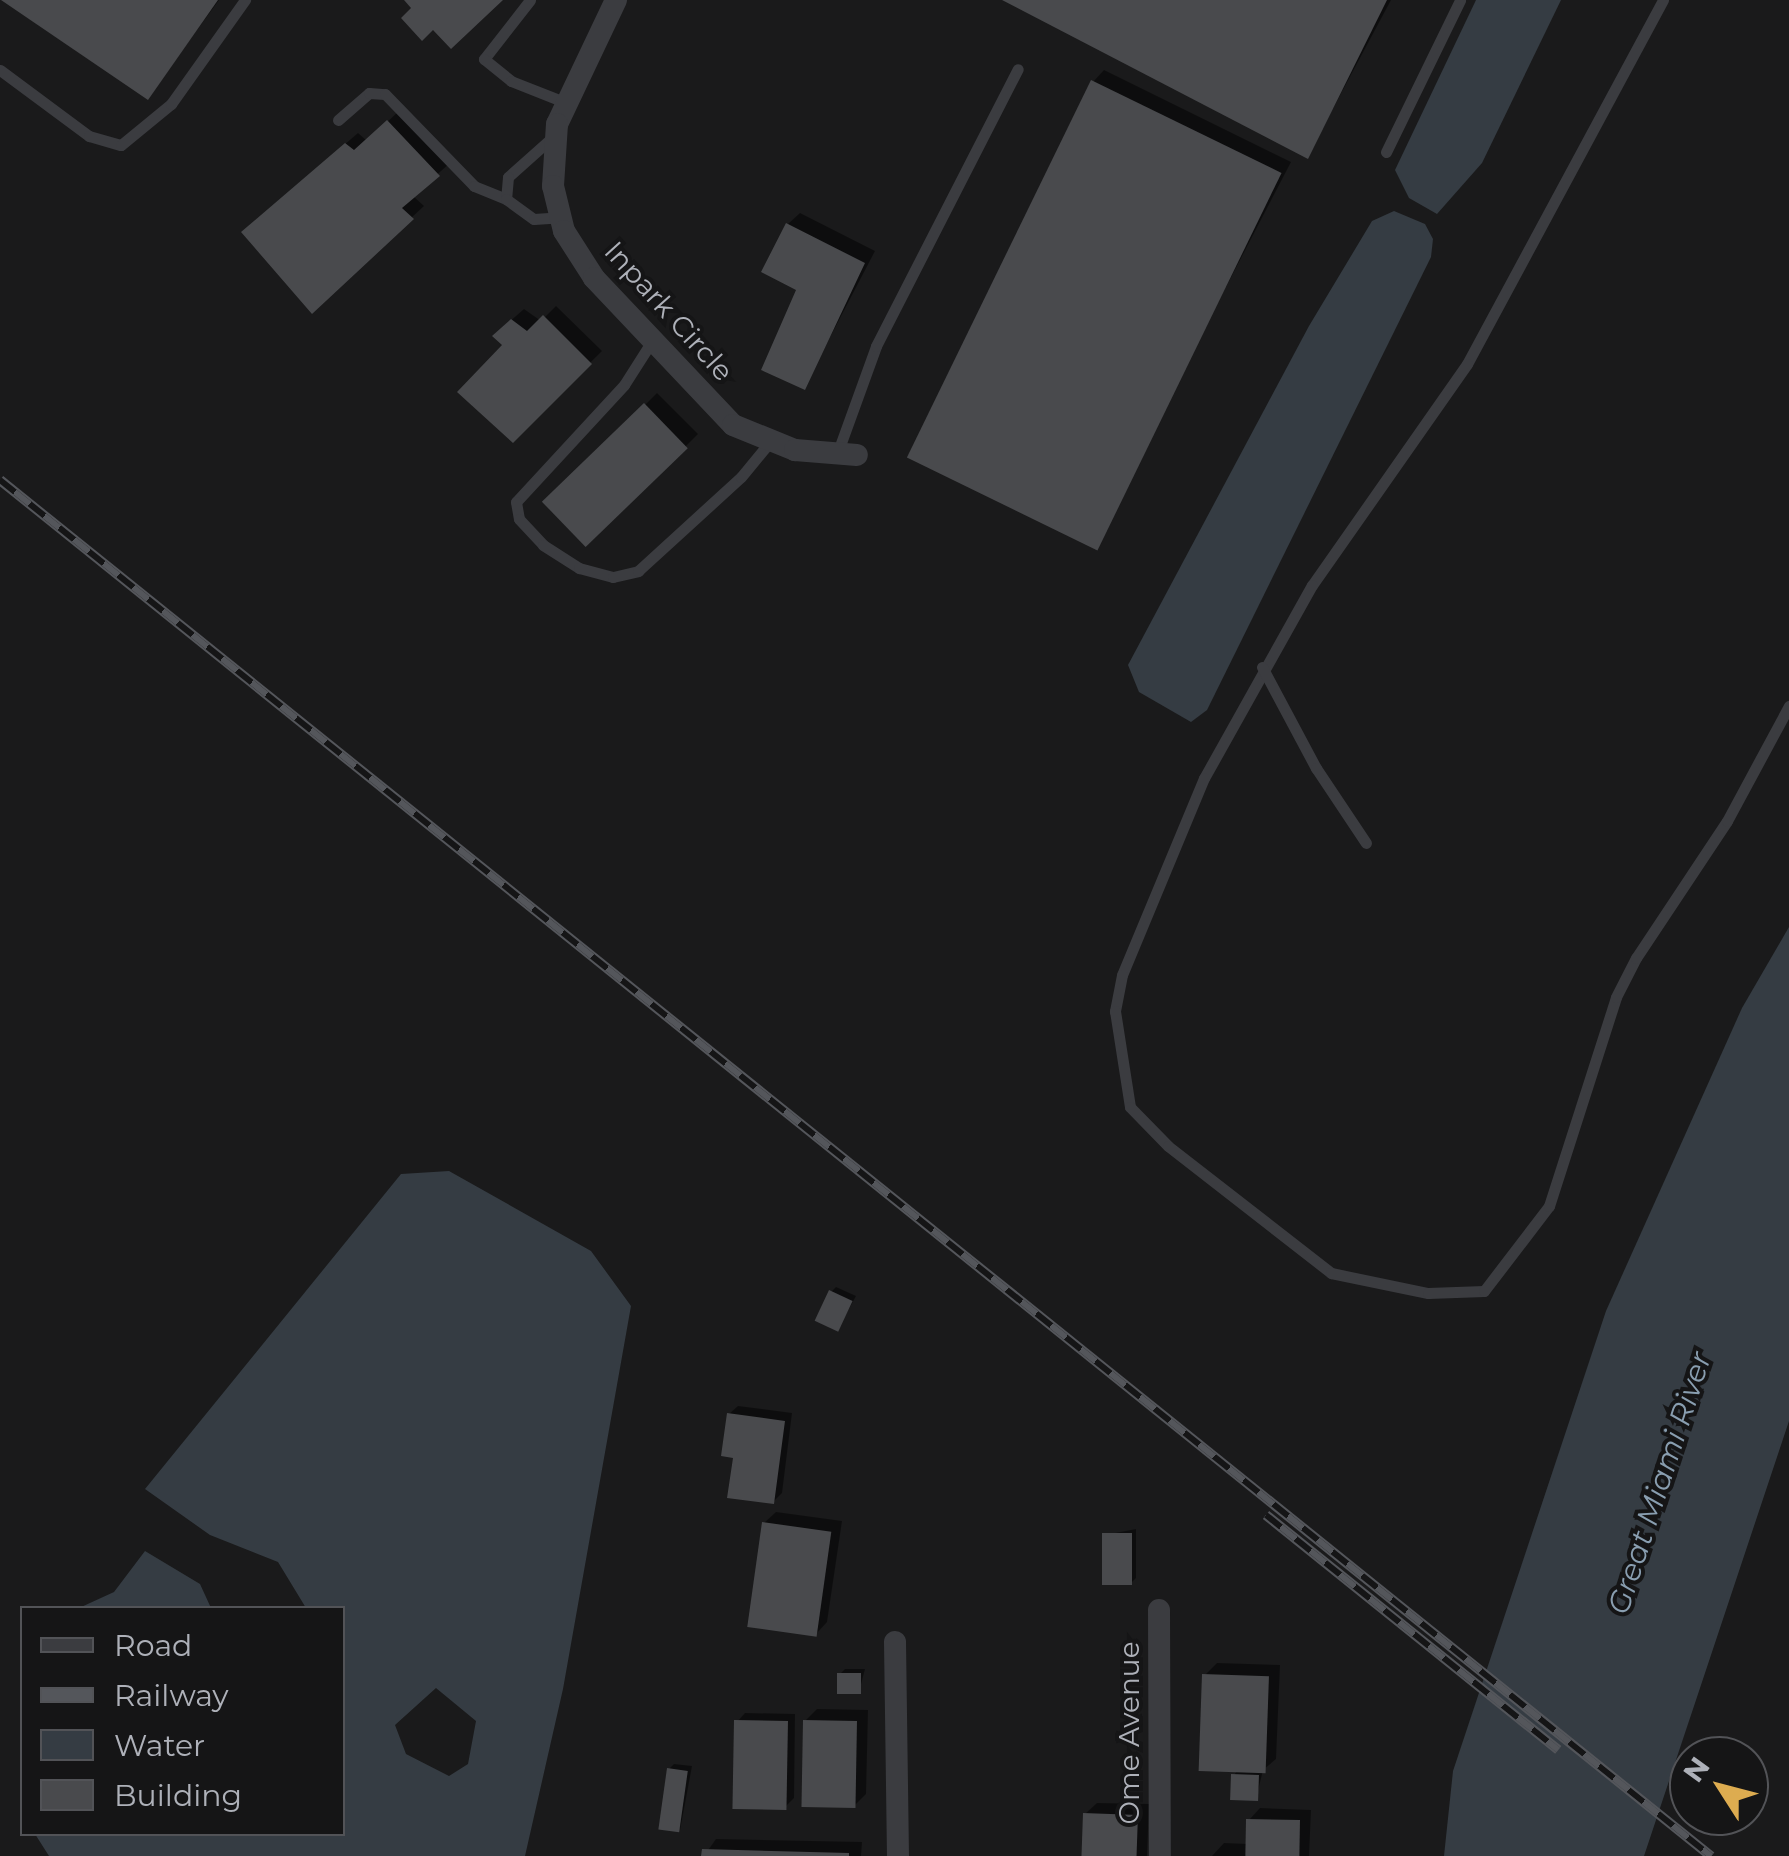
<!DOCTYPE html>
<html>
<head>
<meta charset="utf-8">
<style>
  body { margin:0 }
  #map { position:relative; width:1789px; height:1856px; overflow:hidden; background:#1a1a1b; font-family:Montserrat,sans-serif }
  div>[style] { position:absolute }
  .water>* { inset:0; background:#353c43 }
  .shadow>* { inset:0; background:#0007; transform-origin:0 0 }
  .building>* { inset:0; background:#494a4d; transform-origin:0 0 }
  .service>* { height:11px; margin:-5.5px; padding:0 5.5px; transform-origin:5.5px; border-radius:5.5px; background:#3b3c40 }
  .minor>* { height:22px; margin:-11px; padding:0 11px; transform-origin:11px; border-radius:11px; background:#3b3c40 }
  .rail>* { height:10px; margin-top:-5px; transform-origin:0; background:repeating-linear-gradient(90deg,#151516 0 19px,#54565b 0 38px); box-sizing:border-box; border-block:2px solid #54565b }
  span { translate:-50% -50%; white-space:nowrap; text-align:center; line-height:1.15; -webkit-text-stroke:8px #151516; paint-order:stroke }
  .street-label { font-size:28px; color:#aeb1b9 }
  .water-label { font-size:30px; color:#899eb0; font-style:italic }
  .legend { position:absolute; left:20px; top:1606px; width:325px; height:230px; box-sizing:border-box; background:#151516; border:2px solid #525357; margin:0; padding:12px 18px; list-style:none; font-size:30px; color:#aeb1b9 }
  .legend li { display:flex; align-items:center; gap:20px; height:50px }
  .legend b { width:50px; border:2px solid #525357 }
  .north { position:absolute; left:1669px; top:1736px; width:100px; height:100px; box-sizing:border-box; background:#151516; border:2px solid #525357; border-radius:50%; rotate:306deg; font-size:28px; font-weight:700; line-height:40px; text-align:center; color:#aeb1b9 }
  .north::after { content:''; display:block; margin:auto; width:35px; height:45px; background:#ddac50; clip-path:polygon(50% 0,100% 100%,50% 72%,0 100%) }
</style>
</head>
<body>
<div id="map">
  <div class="water">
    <div style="clip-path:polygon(1476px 0,1561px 0,1482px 163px,1437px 214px,1409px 198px,1395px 170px)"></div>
    <div style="clip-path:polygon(1394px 211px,1425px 224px,1433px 239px,1431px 257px,1207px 710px,1191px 722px,1139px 692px,1128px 665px,1309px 326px,1372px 221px)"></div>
    <div style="clip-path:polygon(1789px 927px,1789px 1421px,1644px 1856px,1444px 1856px,1453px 1771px,1606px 1311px,1742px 1008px)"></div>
    <div style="clip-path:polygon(evenodd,449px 1171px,591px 1251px,631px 1306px,563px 1689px,525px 1856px,49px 1856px,35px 1834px,342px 1834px,342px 1608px,306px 1608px,278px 1562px,210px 1535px,145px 1489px,401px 1174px,449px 1171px,436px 1688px,476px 1721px,468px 1764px,449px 1776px,406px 1754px,395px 1725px,436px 1688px)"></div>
    <div style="clip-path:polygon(145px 1551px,200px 1584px,211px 1608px,79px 1608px,114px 1592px)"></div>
  </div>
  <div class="shadow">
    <div style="clip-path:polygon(5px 0,219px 0,148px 97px)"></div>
    <div style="clip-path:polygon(1008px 0,1391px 0,1308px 155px)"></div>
    <div style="clip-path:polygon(1104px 70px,1291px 162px,1091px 546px,1093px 82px)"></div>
    <div style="clip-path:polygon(400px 110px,450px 163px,413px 196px,424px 206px,312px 310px,256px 221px,358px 133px,367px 141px)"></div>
    <div style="clip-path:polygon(800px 213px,875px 251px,804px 387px,800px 289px,788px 224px)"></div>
    <div style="clip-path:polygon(556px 306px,602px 351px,512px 440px,507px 324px,524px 309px,541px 321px)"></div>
    <div style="left:657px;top:393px;width:58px;height:156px;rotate:45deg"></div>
    <div style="clip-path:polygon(836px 1287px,856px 1296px,838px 1329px,831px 1292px)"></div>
    <div style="clip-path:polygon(738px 1406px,792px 1413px,782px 1493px,773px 1502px,736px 1456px,729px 1414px)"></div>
    <div style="clip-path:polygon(776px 1512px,842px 1521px,827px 1622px,816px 1634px,764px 1523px)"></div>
    <div style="clip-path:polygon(1136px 1529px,1136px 1578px,1131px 1583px,1105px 1535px)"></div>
    <div style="clip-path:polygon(1217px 1663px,1280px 1665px,1276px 1759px,1263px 1770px,1256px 1799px,1234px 1775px,1238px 1770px,1205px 1675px)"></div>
    <div style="clip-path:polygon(845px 1669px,865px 1669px,859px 1692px,840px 1674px)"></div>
    <div style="clip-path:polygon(817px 1709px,868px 1710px,866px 1794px,854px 1806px,805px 1721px)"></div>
    <div style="clip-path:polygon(745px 1713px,795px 1714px,794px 1798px,785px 1807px,737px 1722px)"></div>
    <div style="clip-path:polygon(674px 1764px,692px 1766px,680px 1830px,669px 1769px)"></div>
    <div style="clip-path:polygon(1097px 1803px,1149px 1804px,1147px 1856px,1084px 1856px,1085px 1814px)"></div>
    <div style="clip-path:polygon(1260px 1808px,1311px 1810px,1309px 1856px,1212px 1856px,1224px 1843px,1248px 1844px,1249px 1820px)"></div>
    <div style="clip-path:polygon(716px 1839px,862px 1842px,861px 1856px,704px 1856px)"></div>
  </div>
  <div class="building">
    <div style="clip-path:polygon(1px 0,218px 0,148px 100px)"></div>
    <div style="clip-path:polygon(404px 0,503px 0,451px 49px,433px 30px,422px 41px,401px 18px,411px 8px)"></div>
    <div style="clip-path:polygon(1002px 0,1387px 0,1308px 159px)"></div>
    <div style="left:1091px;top:80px;width:212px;height:420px;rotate:26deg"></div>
    <div style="clip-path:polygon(387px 120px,440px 176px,402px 208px,414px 219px,312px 314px,241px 232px,345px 143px,354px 150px)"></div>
    <div style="clip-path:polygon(786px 223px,865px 263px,805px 390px,761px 370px,796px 290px,761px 272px)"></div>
    <div style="clip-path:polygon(543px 315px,592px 364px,513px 443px,457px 392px,502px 345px,492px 336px,511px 319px,527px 331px)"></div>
    <div style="left:644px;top:403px;width:63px;height:142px;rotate:46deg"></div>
    <div style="left:829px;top:1290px;width:26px;height:34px;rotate:25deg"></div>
    <div style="clip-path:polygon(727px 1413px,785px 1421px,774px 1504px,727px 1498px,733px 1458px,721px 1456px)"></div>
    <div style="left:762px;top:1522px;width:70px;height:106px;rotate:8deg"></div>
    <div style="left:1132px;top:1533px;width:52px;height:30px;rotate:90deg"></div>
    <div style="left:837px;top:1673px;width:24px;height:21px"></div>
    <div style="left:1202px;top:1674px;width:67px;height:97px;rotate:2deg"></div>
    <div style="left:734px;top:1720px;width:54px;height:89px;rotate:1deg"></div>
    <div style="left:803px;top:1720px;width:54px;height:87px;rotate:1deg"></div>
    <div style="left:667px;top:1768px;width:21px;height:62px;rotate:8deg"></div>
    <div style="left:1231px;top:1774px;width:28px;height:26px;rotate:2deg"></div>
    <div style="left:1083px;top:1813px;width:55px;height:43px;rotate:2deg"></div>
    <div style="left:1246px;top:1819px;width:54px;height:37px;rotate:1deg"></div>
    <div style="clip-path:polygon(702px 1849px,849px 1853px,849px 1856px,701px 1856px)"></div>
  </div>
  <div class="service">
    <div style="left:530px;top:0;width:75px;rotate:127.9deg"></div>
    <div style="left:484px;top:59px;width:35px;rotate:39deg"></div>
    <div style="left:511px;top:81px;width:57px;rotate:21.6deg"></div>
    <div style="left:1663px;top:0;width:413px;rotate:118.3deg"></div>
    <div style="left:1467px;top:364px;width:270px;rotate:125deg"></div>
    <div style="left:1312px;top:585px;width:221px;rotate:119.2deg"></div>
    <div style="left:1204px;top:778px;width:213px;rotate:112.6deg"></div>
    <div style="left:1122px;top:975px;width:37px;rotate:101deg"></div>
    <div style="left:1115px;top:1011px;width:97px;rotate:81.1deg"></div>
    <div style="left:1130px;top:1107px;width:54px;rotate:45.7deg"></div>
    <div style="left:1168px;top:1146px;width:207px;rotate:37.9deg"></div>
    <div style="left:1331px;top:1273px;width:99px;rotate:11.7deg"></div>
    <div style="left:1428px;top:1293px;width:56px;rotate:-2deg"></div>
    <div style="left:1484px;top:1291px;width:107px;rotate:-52.6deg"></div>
    <div style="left:1549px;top:1206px;width:219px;rotate:-72.2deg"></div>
    <div style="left:1616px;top:997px;width:44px;rotate:-62.9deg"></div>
    <div style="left:1636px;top:958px;width:164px;rotate:-56.4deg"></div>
    <div style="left:1727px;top:821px;width:131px;rotate:-61.7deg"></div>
    <div style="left:0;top:70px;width:111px;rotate:36.6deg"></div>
    <div style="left:89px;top:136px;width:33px;rotate:16deg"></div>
    <div style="left:121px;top:145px;width:65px;rotate:-39.4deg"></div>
    <div style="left:171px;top:104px;width:128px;rotate:-54.6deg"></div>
    <div style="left:338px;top:120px;width:41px;rotate:-41.1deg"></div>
    <div style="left:369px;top:93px;width:16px;rotate:4deg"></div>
    <div style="left:385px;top:94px;width:128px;rotate:45.9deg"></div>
    <div style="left:474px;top:186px;width:35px;rotate:22deg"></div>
    <div style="left:555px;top:135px;width:63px;rotate:138.2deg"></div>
    <div style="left:508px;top:177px;width:22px;rotate:95deg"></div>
    <div style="left:506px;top:199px;width:34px;rotate:36deg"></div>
    <div style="left:534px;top:219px;width:26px;rotate:-4deg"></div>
    <div style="left:1386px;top:152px;width:169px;rotate:-64deg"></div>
    <div style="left:652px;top:341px;width:52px;rotate:122.5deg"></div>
    <div style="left:624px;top:385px;width:159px;rotate:132.7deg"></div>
    <div style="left:516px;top:502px;width:17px;rotate:80deg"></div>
    <div style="left:519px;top:519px;width:35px;rotate:47deg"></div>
    <div style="left:543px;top:545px;width:43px;rotate:32.6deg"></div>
    <div style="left:579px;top:568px;width:35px;rotate:15deg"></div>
    <div style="left:613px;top:577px;width:26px;rotate:-13deg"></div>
    <div style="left:638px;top:571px;width:139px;rotate:-42.4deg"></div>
    <div style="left:741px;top:477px;width:44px;rotate:-50.5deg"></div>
    <div style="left:837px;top:454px;width:115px;rotate:-70.1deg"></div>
    <div style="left:876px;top:346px;width:311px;rotate:-62.9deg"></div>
    <div style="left:1262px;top:667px;width:115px;rotate:61.9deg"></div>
    <div style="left:1316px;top:768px;width:90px;rotate:56.3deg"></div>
  </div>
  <div class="minor">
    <div style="left:616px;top:0;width:137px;rotate:115.4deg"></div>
    <div style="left:557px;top:124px;width:62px;rotate:93.7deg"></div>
    <div style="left:553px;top:186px;width:46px;rotate:76.3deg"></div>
    <div style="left:564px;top:231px;width:56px;rotate:57.4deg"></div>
    <div style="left:594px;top:278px;width:202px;rotate:46.6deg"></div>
    <div style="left:733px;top:425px;width:67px;rotate:22deg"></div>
    <div style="left:795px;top:450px;width:62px;rotate:4.6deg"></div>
    <div style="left:1159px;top:1610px;width:246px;rotate:89.8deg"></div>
    <div style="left:895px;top:1642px;width:214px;rotate:89.2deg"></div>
  </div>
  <div class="rail">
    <div style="left:0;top:480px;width:2196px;rotate:38.81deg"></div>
    <div style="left:1266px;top:1515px;width:375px;rotate:38.8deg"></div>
  </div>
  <div class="street-label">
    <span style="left:669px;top:311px;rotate:48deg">Inpark Circle</span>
    <span style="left:1129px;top:1733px;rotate:-90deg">Ome Avenue</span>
  </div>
  <div class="water-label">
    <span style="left:1660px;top:1483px;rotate:-72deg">Great Miami River</span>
  </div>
  <ul class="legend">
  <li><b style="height:12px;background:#3b3c40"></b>Road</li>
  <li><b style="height:12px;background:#54565b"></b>Railway</li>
  <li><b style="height:28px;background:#353c43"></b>Water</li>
  <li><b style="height:28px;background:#494a4d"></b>Building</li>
  </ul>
  <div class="north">N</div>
</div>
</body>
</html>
